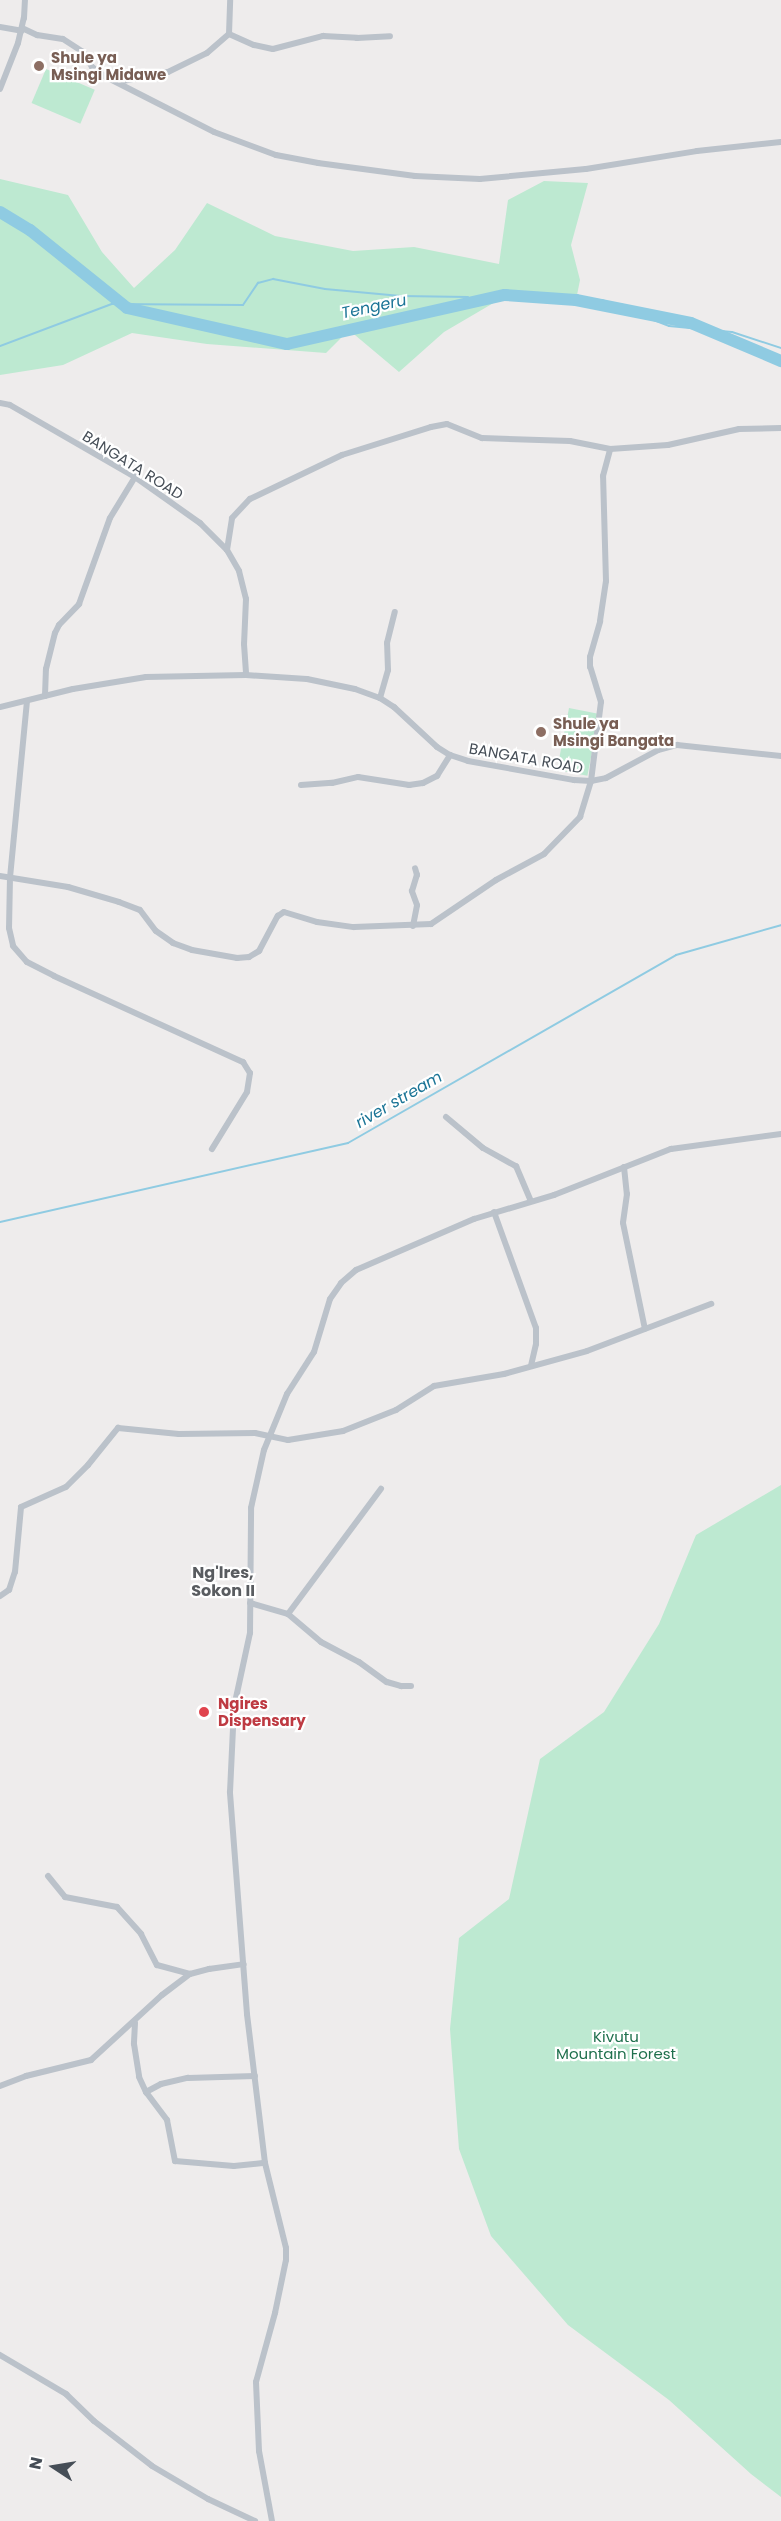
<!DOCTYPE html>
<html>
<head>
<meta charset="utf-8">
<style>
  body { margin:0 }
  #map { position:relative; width:781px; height:2521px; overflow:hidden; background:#eeecec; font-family:Poppins,sans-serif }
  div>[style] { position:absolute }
  .green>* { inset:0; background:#bde9d1; transform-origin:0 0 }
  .stream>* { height:2px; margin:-1px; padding:0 1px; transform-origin:1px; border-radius:1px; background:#8fcbe2 }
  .river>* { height:12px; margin:-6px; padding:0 6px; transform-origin:6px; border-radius:6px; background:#8fcbe2 }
  .street>* { height:6px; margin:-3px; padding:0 3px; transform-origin:3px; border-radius:3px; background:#bbc2ca }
  .dots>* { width:16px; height:16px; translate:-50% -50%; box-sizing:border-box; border:3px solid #fff; border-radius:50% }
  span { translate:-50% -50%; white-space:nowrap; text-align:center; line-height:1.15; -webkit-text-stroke:4.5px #fff; paint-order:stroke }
  .education-label { font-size:15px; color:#785e54; font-weight:700 }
  .left { translate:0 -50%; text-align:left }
  .street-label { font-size:15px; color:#464e57 }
  .health-label { font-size:15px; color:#be3a42; font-weight:700 }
  .park-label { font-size:15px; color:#1f704d }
  .water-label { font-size:16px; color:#1a7496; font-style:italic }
  .neighbourhood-label { font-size:16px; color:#595c60; font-weight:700 }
  .north { position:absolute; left:24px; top:2437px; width:60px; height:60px; -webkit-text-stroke:4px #fff; paint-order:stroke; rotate:282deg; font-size:16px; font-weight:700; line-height:24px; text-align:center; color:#464e57 }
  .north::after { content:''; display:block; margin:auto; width:21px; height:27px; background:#464e57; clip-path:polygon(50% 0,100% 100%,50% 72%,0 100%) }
</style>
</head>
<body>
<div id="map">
  <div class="green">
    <div style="left:46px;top:69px;width:53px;height:37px;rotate:23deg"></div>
    <div style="clip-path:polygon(0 179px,68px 195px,102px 252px,134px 288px,175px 250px,207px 203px,275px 236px,353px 251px,414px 247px,499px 264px,508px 200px,544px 181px,588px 183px,571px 245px,580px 280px,576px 300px,502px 298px,444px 332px,399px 372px,349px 330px,326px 353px,207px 344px,132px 333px,63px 365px,0 375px)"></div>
    <div style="left:569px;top:708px;width:31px;height:63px;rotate:11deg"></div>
    <div style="clip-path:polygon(781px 1485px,781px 2497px,751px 2474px,669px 2400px,568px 2325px,491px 2236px,459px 2149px,450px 2029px,459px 1938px,509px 1899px,540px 1759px,604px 1712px,659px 1624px,696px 1535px)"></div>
  </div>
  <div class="stream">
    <div style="left:518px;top:299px;width:84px;rotate:0.7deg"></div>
    <div style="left:602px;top:300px;width:72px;rotate:21.2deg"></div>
    <div style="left:669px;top:326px;width:63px;rotate:5.4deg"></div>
    <div style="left:732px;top:332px;width:52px;rotate:18.1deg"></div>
    <div style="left:0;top:346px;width:120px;rotate:-20.6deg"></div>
    <div style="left:112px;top:304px;width:131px;rotate:0.4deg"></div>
    <div style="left:243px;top:305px;width:27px;rotate:-56deg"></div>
    <div style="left:258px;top:283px;width:16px;rotate:-15deg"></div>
    <div style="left:273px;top:279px;width:53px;rotate:10.9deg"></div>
    <div style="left:325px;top:289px;width:76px;rotate:5.3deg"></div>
    <div style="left:401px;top:296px;width:67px;rotate:0.9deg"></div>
    <div style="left:0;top:1222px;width:357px;rotate:-12.8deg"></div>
    <div style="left:348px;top:1143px;width:378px;rotate:-29.8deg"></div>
    <div style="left:676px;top:955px;width:109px;rotate:-15.9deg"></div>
  </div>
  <div class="river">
    <div style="left:0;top:212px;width:35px;rotate:31deg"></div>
    <div style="left:30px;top:230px;width:124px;rotate:38.8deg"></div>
    <div style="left:127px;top:308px;width:164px;rotate:12.7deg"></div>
    <div style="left:287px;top:344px;width:223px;rotate:-12.7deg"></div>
    <div style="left:505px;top:295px;width:71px;rotate:4deg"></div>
    <div style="left:576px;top:300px;width:117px;rotate:11.3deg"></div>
    <div style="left:691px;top:323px;width:98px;rotate:22.9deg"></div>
  </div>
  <div class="street">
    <div style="left:0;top:27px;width:22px;rotate:10deg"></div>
    <div style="left:22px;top:28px;width:17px;rotate:25deg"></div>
    <div style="left:37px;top:35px;width:26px;rotate:9deg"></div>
    <div style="left:63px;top:39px;width:24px;rotate:33deg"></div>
    <div style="left:83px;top:52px;width:17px;rotate:59deg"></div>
    <div style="left:92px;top:67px;width:17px;rotate:36deg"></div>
    <div style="left:106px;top:77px;width:121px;rotate:27deg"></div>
    <div style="left:214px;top:132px;width:66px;rotate:20.4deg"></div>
    <div style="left:276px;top:155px;width:43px;rotate:10.8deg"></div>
    <div style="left:318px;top:163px;width:98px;rotate:7.6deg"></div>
    <div style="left:415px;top:176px;width:65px;rotate:2.6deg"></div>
    <div style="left:480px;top:179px;width:106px;rotate:-5.4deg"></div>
    <div style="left:586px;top:169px;width:112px;rotate:-9.2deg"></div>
    <div style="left:697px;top:151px;width:84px;rotate:-6.1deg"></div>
    <div style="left:229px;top:34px;width:27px;rotate:24deg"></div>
    <div style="left:254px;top:45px;width:19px;rotate:12deg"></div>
    <div style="left:273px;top:49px;width:52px;rotate:-14.6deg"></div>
    <div style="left:323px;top:36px;width:34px;rotate:3deg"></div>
    <div style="left:357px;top:38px;width:33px;rotate:-3deg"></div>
    <div style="left:118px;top:82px;width:51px;rotate:-11.3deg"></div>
    <div style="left:168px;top:72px;width:43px;rotate:-26deg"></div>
    <div style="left:207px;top:53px;width:29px;rotate:-41deg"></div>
    <div style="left:229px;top:34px;width:34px;rotate:-88deg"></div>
    <div style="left:0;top:89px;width:49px;rotate:-68.6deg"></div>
    <div style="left:18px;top:43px;width:26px;rotate:-77deg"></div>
    <div style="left:24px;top:18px;width:18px;rotate:-87deg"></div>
    <div style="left:0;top:403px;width:10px;rotate:11deg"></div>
    <div style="left:10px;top:405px;width:144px;rotate:29.9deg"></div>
    <div style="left:135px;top:477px;width:80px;rotate:35.3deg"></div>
    <div style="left:200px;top:523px;width:38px;rotate:45deg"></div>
    <div style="left:227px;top:550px;width:24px;rotate:60deg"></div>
    <div style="left:239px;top:571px;width:29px;rotate:76deg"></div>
    <div style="left:246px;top:599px;width:45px;rotate:92.5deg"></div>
    <div style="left:244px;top:644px;width:31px;rotate:86deg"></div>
    <div style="left:227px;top:550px;width:32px;rotate:-81deg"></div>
    <div style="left:232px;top:518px;width:26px;rotate:-47deg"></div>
    <div style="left:250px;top:499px;width:102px;rotate:-25.6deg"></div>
    <div style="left:342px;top:455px;width:93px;rotate:-17.5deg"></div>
    <div style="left:431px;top:427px;width:16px;rotate:-11deg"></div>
    <div style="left:447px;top:424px;width:38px;rotate:22deg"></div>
    <div style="left:482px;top:438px;width:88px;rotate:2deg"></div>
    <div style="left:570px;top:441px;width:41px;rotate:11.3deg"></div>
    <div style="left:610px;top:449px;width:58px;rotate:-3.9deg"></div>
    <div style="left:668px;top:445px;width:73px;rotate:-12.7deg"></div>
    <div style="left:739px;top:429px;width:42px;rotate:-1.4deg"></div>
    <div style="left:45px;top:696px;width:27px;rotate:-88deg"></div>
    <div style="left:46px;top:669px;width:37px;rotate:-76deg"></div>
    <div style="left:55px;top:633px;width:9px;rotate:-63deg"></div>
    <div style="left:59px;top:625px;width:29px;rotate:-46deg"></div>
    <div style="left:79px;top:604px;width:91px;rotate:-70.2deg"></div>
    <div style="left:110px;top:518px;width:48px;rotate:-58.6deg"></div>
    <div style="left:380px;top:698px;width:29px;rotate:-74deg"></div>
    <div style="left:388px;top:670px;width:27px;rotate:-92deg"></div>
    <div style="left:387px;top:643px;width:32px;rotate:-76deg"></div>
    <div style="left:27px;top:701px;width:177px;rotate:95.5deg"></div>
    <div style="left:10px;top:877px;width:51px;rotate:91.1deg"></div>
    <div style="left:9px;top:928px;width:18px;rotate:77deg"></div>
    <div style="left:13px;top:946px;width:21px;rotate:49deg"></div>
    <div style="left:27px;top:962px;width:30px;rotate:27deg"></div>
    <div style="left:54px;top:976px;width:208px;rotate:24.5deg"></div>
    <div style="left:243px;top:1062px;width:13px;rotate:58deg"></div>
    <div style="left:250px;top:1073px;width:19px;rotate:99deg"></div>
    <div style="left:247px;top:1092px;width:67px;rotate:121.6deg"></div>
    <div style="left:0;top:707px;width:75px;rotate:-13.9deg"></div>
    <div style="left:73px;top:689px;width:74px;rotate:-9.3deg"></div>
    <div style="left:146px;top:677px;width:100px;rotate:-1.1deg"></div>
    <div style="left:246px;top:675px;width:61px;rotate:3.8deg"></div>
    <div style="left:307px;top:679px;width:49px;rotate:11.8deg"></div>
    <div style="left:355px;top:689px;width:27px;rotate:20deg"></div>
    <div style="left:380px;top:698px;width:17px;rotate:33deg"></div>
    <div style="left:394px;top:707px;width:59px;rotate:42.9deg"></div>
    <div style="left:437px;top:747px;width:15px;rotate:32deg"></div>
    <div style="left:450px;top:755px;width:19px;rotate:18deg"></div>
    <div style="left:468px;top:761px;width:108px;rotate:10.2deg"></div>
    <div style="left:574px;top:780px;width:17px;rotate:3deg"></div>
    <div style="left:591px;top:781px;width:15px;rotate:-11deg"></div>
    <div style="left:606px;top:778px;width:59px;rotate:-28.3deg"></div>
    <div style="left:658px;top:750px;width:20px;rotate:-15deg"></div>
    <div style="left:677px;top:745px;width:105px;rotate:6deg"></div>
    <div style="left:301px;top:785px;width:31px;rotate:-4deg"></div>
    <div style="left:332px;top:783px;width:27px;rotate:-13deg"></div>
    <div style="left:358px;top:777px;width:52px;rotate:8.9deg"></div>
    <div style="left:409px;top:785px;width:14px;rotate:-8deg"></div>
    <div style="left:423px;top:783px;width:16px;rotate:-27deg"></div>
    <div style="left:437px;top:776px;width:25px;rotate:-58deg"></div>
    <div style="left:0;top:876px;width:69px;rotate:9.2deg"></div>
    <div style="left:68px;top:887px;width:53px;rotate:16.4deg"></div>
    <div style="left:119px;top:902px;width:22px;rotate:21deg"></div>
    <div style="left:140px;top:910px;width:26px;rotate:53deg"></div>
    <div style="left:156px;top:931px;width:21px;rotate:35deg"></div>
    <div style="left:173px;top:943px;width:20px;rotate:20deg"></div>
    <div style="left:192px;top:950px;width:46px;rotate:10.1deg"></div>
    <div style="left:237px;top:958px;width:12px;rotate:-5deg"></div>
    <div style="left:249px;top:957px;width:12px;rotate:-31deg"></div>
    <div style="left:259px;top:951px;width:40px;rotate:-62deg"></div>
    <div style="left:278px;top:916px;width:7px;rotate:-34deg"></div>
    <div style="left:284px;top:912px;width:34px;rotate:17deg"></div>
    <div style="left:317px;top:922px;width:37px;rotate:8deg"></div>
    <div style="left:354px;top:927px;width:77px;rotate:-2.2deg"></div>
    <div style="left:431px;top:924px;width:78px;rotate:-34.1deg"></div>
    <div style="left:496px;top:880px;width:55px;rotate:-28.4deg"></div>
    <div style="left:544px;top:854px;width:52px;rotate:-45.8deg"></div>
    <div style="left:580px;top:817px;width:38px;rotate:-73deg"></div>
    <div style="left:591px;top:781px;width:80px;rotate:-82.8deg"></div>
    <div style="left:601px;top:702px;width:37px;rotate:-107deg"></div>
    <div style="left:590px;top:667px;width:10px;rotate:-90deg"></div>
    <div style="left:590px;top:657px;width:37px;rotate:-74deg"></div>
    <div style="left:600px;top:621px;width:40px;rotate:-81.5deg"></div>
    <div style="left:606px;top:581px;width:105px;rotate:-91.6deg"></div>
    <div style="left:603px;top:476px;width:28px;rotate:-75deg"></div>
    <div style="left:413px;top:926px;width:21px;rotate:-79deg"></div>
    <div style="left:417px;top:905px;width:15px;rotate:-110deg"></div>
    <div style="left:412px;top:891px;width:17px;rotate:-73deg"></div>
    <div style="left:417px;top:875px;width:7px;rotate:-106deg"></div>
    <div style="left:446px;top:1117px;width:48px;rotate:40deg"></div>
    <div style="left:483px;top:1148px;width:38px;rotate:29deg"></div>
    <div style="left:516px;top:1166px;width:38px;rotate:67deg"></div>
    <div style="left:624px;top:1167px;width:27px;rotate:84deg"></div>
    <div style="left:627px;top:1194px;width:29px;rotate:98deg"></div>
    <div style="left:623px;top:1223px;width:108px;rotate:78.3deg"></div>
    <div style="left:494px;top:1212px;width:123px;rotate:70.1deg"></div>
    <div style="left:536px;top:1328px;width:16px;rotate:90deg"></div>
    <div style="left:536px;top:1344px;width:22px;rotate:103deg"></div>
    <div style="left:0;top:1596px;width:11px;rotate:-34deg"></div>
    <div style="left:9px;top:1590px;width:19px;rotate:-72deg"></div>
    <div style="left:15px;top:1572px;width:65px;rotate:-84.7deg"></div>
    <div style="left:21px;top:1507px;width:49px;rotate:-24deg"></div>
    <div style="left:66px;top:1487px;width:31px;rotate:-45deg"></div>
    <div style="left:88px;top:1465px;width:48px;rotate:-51deg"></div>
    <div style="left:118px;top:1428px;width:61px;rotate:5.6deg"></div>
    <div style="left:179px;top:1434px;width:76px;rotate:-0.8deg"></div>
    <div style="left:255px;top:1433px;width:34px;rotate:12deg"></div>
    <div style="left:288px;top:1440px;width:56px;rotate:-9.3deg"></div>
    <div style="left:343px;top:1431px;width:57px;rotate:-21.6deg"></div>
    <div style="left:396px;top:1410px;width:45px;rotate:-32.3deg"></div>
    <div style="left:434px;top:1386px;width:71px;rotate:-9.7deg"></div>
    <div style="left:504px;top:1374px;width:86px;rotate:-15.5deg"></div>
    <div style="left:587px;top:1351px;width:133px;rotate:-20.8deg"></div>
    <div style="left:250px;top:1603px;width:40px;rotate:16deg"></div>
    <div style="left:288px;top:1614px;width:43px;rotate:40.3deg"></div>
    <div style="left:321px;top:1642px;width:43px;rotate:27.8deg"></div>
    <div style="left:359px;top:1662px;width:34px;rotate:36deg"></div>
    <div style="left:387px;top:1682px;width:15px;rotate:16deg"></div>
    <div style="left:401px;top:1686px;width:10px"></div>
    <div style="left:288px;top:1614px;width:156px;rotate:-53.4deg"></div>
    <div style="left:48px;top:1876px;width:27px;rotate:51deg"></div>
    <div style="left:65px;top:1897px;width:53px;rotate:10.9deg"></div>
    <div style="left:117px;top:1907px;width:36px;rotate:48deg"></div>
    <div style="left:141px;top:1934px;width:35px;rotate:63deg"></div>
    <div style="left:157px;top:1965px;width:34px;rotate:15deg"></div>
    <div style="left:135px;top:2023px;width:21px;rotate:93deg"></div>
    <div style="left:134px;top:2044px;width:33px;rotate:81deg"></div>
    <div style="left:139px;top:2077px;width:17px;rotate:65deg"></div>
    <div style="left:146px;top:2092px;width:35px;rotate:53deg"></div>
    <div style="left:167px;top:2120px;width:42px;rotate:79deg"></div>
    <div style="left:175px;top:2161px;width:59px;rotate:4.8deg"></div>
    <div style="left:234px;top:2166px;width:31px;rotate:-6deg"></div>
    <div style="left:0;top:2086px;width:28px;rotate:-21deg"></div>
    <div style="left:26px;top:2076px;width:67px;rotate:-13.8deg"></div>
    <div style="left:91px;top:2060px;width:96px;rotate:-42.5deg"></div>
    <div style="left:162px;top:1995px;width:35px;rotate:-37deg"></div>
    <div style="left:190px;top:1974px;width:20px;rotate:-15deg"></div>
    <div style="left:209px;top:1969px;width:35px;rotate:-8deg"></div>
    <div style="left:146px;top:2092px;width:17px;rotate:-28deg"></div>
    <div style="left:161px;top:2084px;width:28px;rotate:-13deg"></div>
    <div style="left:188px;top:2078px;width:67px;rotate:-1.7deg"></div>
    <div style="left:0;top:2355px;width:77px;rotate:30.6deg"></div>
    <div style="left:66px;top:2394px;width:39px;rotate:44deg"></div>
    <div style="left:94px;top:2421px;width:73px;rotate:37.8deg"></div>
    <div style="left:152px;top:2466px;width:65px;rotate:30.5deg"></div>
    <div style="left:208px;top:2499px;width:52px;rotate:25.1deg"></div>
    <div style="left:272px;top:2521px;width:71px;rotate:-100.5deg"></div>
    <div style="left:259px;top:2451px;width:69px;rotate:-92.5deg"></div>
    <div style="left:256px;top:2382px;width:72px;rotate:-74.6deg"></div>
    <div style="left:275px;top:2313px;width:54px;rotate:-78.3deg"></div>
    <div style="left:286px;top:2260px;width:12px;rotate:-90deg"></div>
    <div style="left:286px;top:2248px;width:88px;rotate:-103.9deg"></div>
    <div style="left:265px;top:2163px;width:150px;rotate:-96.9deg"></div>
    <div style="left:247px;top:2014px;width:223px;rotate:-94.4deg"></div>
    <div style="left:230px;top:1792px;width:85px;rotate:-87.3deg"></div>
    <div style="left:234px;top:1707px;width:76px;rotate:-77.8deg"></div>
    <div style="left:250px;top:1633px;width:125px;rotate:-89.5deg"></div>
    <div style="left:251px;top:1508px;width:59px;rotate:-77.4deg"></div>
    <div style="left:264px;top:1450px;width:61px;rotate:-67.7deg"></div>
    <div style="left:287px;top:1394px;width:50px;rotate:-57.3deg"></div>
    <div style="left:314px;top:1352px;width:55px;rotate:-73.2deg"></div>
    <div style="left:330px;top:1299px;width:19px;rotate:-55deg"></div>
    <div style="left:341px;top:1283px;width:20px;rotate:-41deg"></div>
    <div style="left:356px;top:1270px;width:129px;rotate:-23.4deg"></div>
    <div style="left:474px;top:1219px;width:84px;rotate:-16.7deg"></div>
    <div style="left:554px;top:1195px;width:126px;rotate:-21.5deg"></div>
    <div style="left:671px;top:1149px;width:111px;rotate:-7.8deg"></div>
  </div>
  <div class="dots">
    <div style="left:39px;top:66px;background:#8d6e63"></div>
    <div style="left:541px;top:732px;background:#8d6e63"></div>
    <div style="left:204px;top:1712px;background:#e0444e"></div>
  </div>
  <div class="education-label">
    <span class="left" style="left:51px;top:66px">Shule ya<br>Msingi Midawe</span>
    <span class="left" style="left:553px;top:732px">Shule ya<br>Msingi Bangata</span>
  </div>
  <div class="street-label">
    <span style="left:133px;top:465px;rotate:32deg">BANGATA ROAD</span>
    <span style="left:526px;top:758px;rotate:10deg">BANGATA ROAD</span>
  </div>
  <div class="health-label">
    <span class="left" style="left:218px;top:1712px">Ngires<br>Dispensary</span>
  </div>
  <div class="park-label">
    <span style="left:616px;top:2045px">Kivutu<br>Mountain Forest</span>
  </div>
  <div class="water-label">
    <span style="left:374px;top:307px;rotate:-12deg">Tengeru</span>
    <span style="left:399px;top:1100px;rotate:-30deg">river stream</span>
  </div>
  <div class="neighbourhood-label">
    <span style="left:223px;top:1582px">Ng'lres,<br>Sokon II</span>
  </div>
  <div class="north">N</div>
</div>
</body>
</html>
